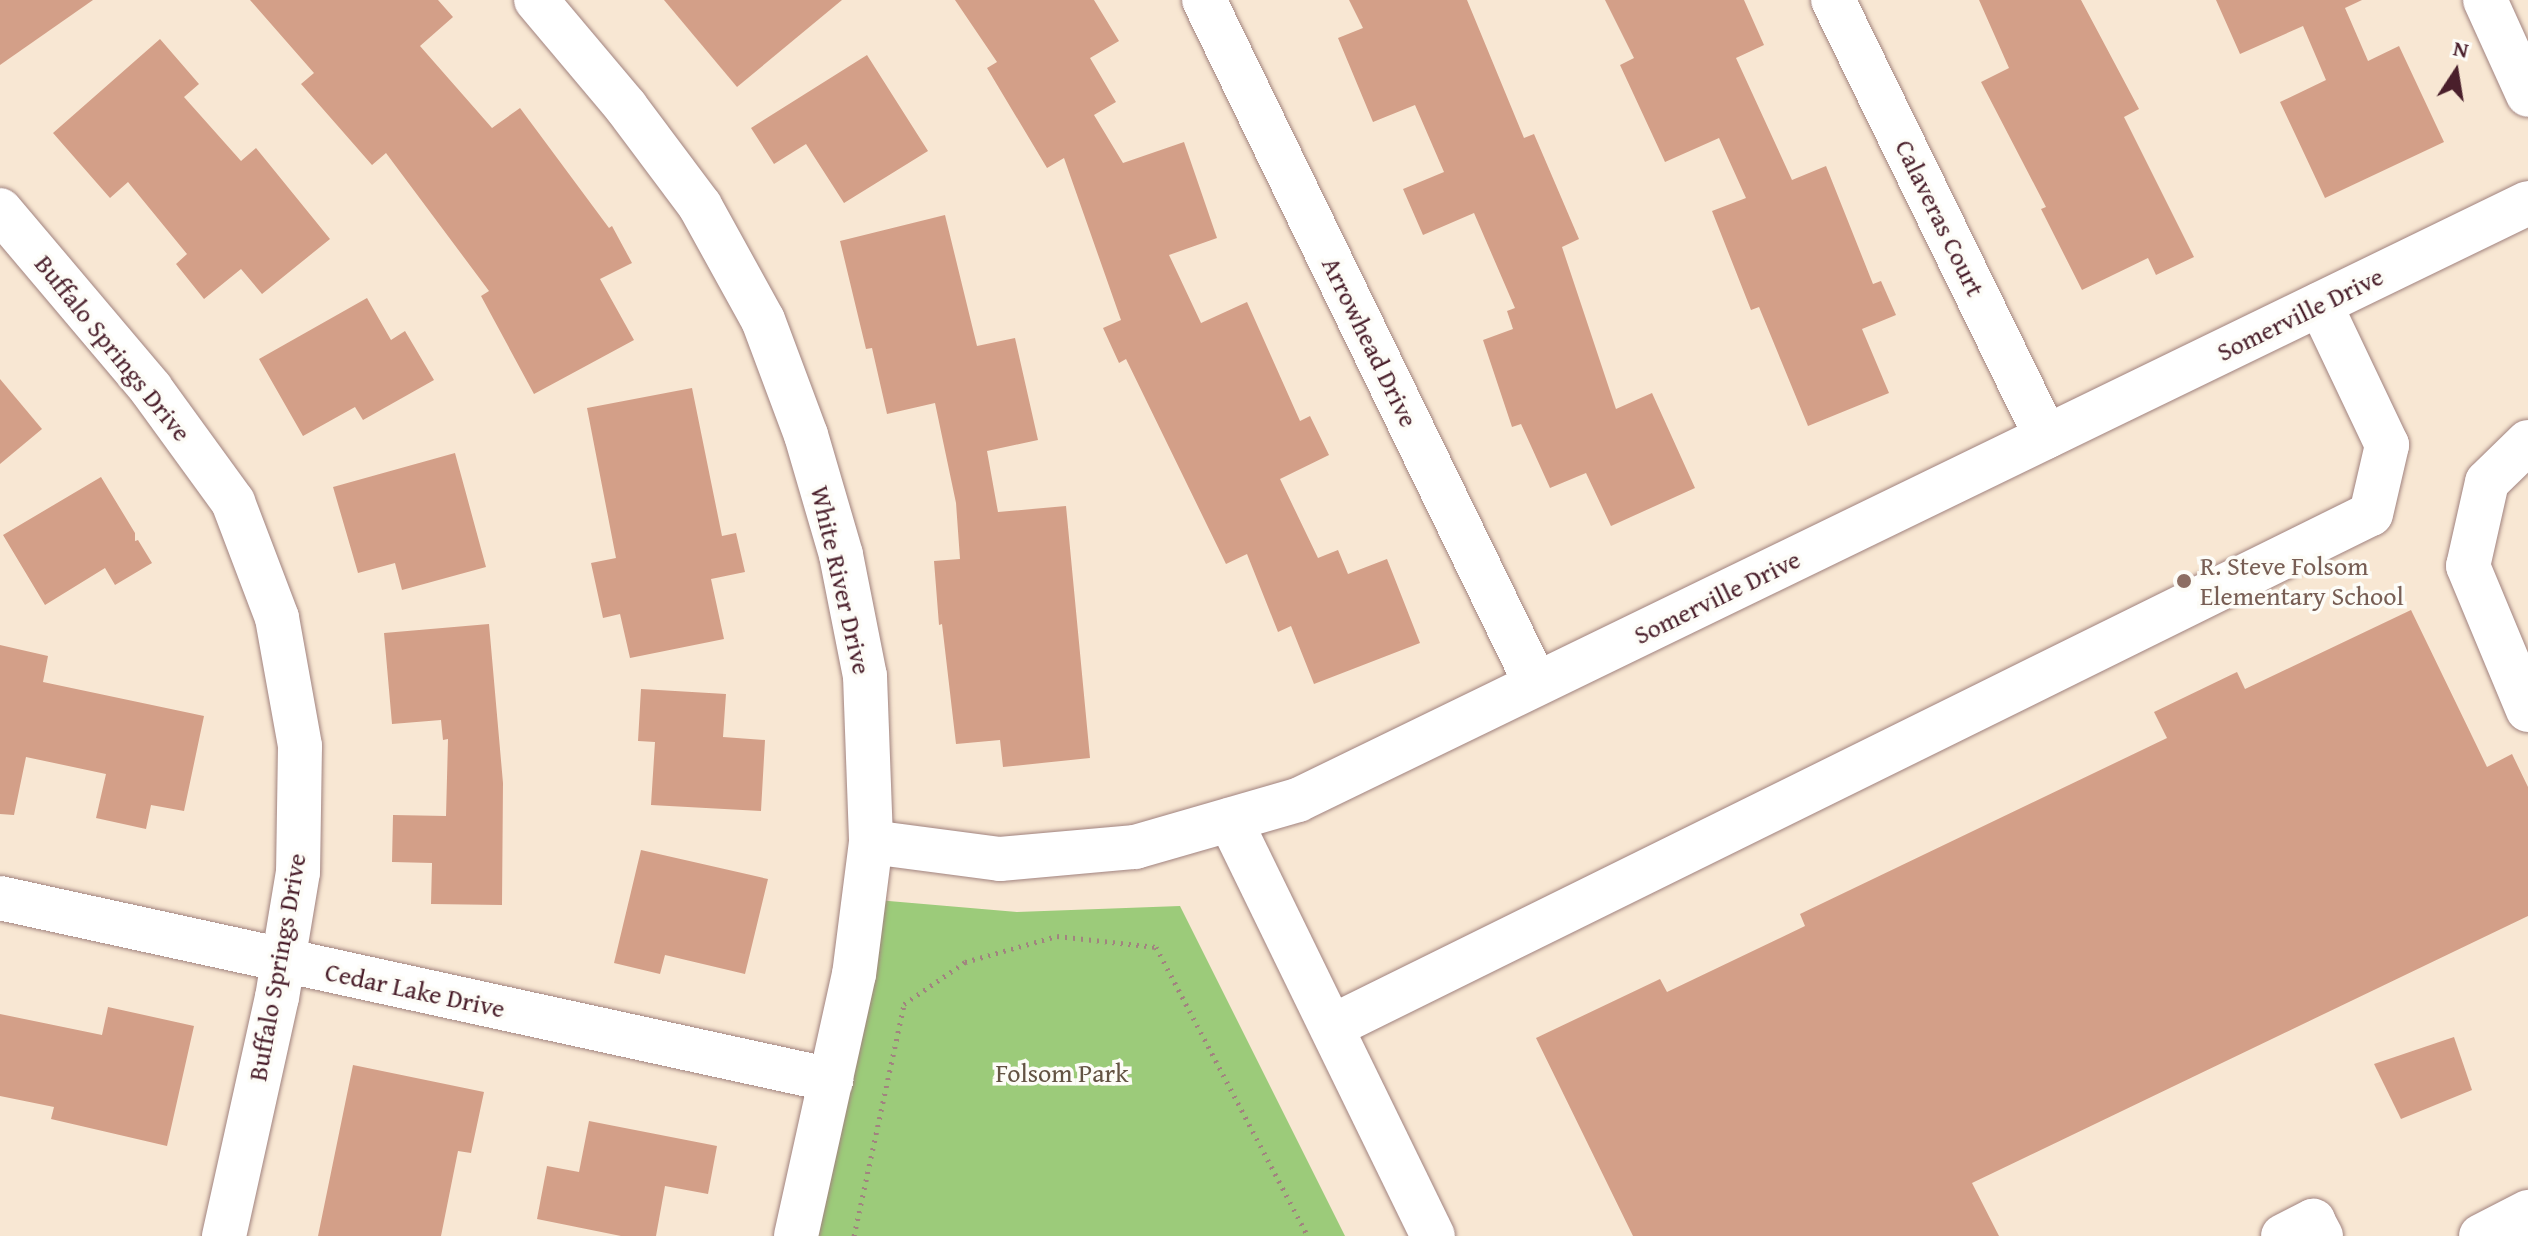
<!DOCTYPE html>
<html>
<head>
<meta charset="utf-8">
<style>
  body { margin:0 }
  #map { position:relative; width:2528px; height:1236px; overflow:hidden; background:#f8e7d3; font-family:"Gentium Book Plus",serif }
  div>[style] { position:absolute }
  .green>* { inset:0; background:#9ccb7a }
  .building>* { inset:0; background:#d39f88 }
  .path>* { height:5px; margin-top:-2.5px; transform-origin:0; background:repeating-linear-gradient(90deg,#a1837f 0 2px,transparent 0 8px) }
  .roads { filter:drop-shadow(0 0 2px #a1837f) drop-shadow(0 0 2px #a1837f) }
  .minor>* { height:44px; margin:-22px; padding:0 22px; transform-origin:22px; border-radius:22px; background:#fff }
  .dots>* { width:22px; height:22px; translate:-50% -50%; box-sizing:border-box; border:4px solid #fdfcf7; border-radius:50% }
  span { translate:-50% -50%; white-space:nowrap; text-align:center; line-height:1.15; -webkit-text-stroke:7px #fdfcf7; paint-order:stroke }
  .street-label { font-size:26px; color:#4a1f2b }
  .education-label { font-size:26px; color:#785e54 }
  .left { translate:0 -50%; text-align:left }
  .park-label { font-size:26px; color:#635343 }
  .north { position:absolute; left:2416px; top:32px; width:80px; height:80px; -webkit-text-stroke:6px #fdfcf7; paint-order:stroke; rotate:12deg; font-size:22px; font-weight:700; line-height:32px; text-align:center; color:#4a1f2b }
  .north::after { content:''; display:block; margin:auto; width:28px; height:36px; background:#4a1f2b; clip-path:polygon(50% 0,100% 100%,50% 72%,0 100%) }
</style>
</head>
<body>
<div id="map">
  <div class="green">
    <div style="clip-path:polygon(877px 900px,1017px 912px,1180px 906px,1345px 1236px,810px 1236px)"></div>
  </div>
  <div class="building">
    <div style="clip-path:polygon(0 0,93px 0,0 65px)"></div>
    <div style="clip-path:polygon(250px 0,438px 0,453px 17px,420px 46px,492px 128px,520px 108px,609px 228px,612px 226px,632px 263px,600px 279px,634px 340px,534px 394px,481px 296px,489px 291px,386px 153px,372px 165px,301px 84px,314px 73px)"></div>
    <div style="clip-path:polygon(664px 0,842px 0,737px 87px)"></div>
    <div style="clip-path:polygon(955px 0,1094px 0,1119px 41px,1090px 58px,1116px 102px,1094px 115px,1123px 163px,1184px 142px,1217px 238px,1169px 255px,1201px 323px,1247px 302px,1300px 421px,1310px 416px,1329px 455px,1280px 479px,1318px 558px,1338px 550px,1348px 574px,1387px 559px,1420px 643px,1314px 684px,1291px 626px,1278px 632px,1247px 554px,1226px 564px,1126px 359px,1119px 363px,1103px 328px,1121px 320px,1064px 158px,1047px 168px,987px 68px,997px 62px)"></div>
    <div style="clip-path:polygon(1349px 0,1467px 0,1524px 138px,1534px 134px,1579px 239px,1562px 247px,1616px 409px,1652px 393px,1695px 488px,1611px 526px,1586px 473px,1550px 488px,1521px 424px,1512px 427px,1483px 340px,1513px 329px,1507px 311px,1515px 308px,1474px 213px,1423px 235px,1403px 189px,1444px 172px,1415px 105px,1373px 122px,1338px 38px,1363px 28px)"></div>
    <div style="clip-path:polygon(1605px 0,1744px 0,1764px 45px,1736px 58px,1792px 180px,1826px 166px,1873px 284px,1881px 281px,1896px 315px,1862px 329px,1889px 393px,1808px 426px,1759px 307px,1751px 310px,1712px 211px,1746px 198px,1719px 138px,1665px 162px,1620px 65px,1634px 58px)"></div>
    <div style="clip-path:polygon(1979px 0,2081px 0,2139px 109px,2124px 117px,2194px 257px,2156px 275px,2148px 258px,2082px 290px,2041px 209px,2046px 207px,1981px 82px,2009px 68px)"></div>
    <div style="clip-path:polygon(2216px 0,2362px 0,2345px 8px,2368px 61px,2399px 46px,2444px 142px,2325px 198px,2280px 102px,2326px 80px,2303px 26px,2240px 54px)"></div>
    <div style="clip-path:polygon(160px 39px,199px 84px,184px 97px,241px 161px,256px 148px,330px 239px,262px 294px,241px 269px,204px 299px,176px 264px,187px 254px,128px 182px,110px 198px,53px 133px)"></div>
    <div style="clip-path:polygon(867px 55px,928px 151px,844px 203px,806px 144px,774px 164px,751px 128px)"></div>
    <div style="clip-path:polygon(945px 215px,977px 346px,1015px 338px,1038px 440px,987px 451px,998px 512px,1066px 506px,1090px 758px,1003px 767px,1000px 740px,956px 744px,942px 624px,939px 625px,934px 561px,960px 559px,956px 503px,935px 403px,887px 414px,872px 348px,866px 349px,840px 241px)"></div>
    <div style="clip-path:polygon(367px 298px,391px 340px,405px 331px,434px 380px,363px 420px,355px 407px,303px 436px,259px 359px)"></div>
    <div style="clip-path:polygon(0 379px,42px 429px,0 464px)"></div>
    <div style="clip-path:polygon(692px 388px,722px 536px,736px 533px,745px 572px,711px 579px,724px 639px,630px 658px,620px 614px,603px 618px,591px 563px,616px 558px,587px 408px)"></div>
    <div style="clip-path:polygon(455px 453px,486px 567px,402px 590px,395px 563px,358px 573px,333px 487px)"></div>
    <div style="clip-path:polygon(101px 477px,135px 533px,135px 541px,138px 540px,152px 563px,115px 585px,105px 568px,45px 605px,3px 535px)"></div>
    <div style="clip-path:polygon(2411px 610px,2487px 767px,2512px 754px,2528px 787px,2528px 916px,1972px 1183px,1999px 1236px,1633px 1236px,1536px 1038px,1660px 979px,1667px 992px,1805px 926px,1800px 914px,2167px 738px,2154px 712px,2237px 672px,2245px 689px)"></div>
    <div style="clip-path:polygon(489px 624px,503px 783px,502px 905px,431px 904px,432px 863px,392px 862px,393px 815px,446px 816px,448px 739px,443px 740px,441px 720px,392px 724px,384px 633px)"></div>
    <div style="clip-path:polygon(0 645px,48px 656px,43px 682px,204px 716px,184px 811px,151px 805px,146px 829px,96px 818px,106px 774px,26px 757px,14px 815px,0 814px)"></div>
    <div style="clip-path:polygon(641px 689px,726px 694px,723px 737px,765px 740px,761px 811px,651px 805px,655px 742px,638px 741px)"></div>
    <div style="clip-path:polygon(641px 850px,768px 879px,745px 974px,665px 955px,660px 974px,614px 963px)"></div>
    <div style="clip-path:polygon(108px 1007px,194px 1026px,167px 1146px,51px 1119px,54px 1107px,0 1096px,0 1014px,102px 1035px)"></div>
    <div style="clip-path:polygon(2454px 1037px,2472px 1090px,2401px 1119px,2374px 1064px)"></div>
    <div style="clip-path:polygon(353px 1065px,484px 1092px,471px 1153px,458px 1151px,441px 1236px,318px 1236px)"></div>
    <div style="clip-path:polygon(589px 1121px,717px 1146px,708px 1194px,665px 1186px,656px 1236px,621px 1236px,537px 1219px,547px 1166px,579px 1172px)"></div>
  </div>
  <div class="path">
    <div style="left:854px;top:1236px;width:237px;rotate:-77.8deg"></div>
    <div style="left:904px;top:1004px;width:74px;rotate:-34.5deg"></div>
    <div style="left:965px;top:962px;width:96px;rotate:-15.8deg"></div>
    <div style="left:1057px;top:936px;width:100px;rotate:6.3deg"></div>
    <div style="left:1156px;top:947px;width:327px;rotate:62.3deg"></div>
  </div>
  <div class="roads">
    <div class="minor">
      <div style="left:536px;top:0;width:140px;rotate:49.9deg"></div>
      <div style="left:626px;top:107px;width:124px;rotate:53.2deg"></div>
      <div style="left:700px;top:206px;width:130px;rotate:61.1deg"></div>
      <div style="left:763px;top:320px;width:123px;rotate:69.5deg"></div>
      <div style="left:806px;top:435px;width:125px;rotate:73.7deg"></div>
      <div style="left:841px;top:555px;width:123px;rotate:78.8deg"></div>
      <div style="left:865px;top:676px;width:166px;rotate:87.9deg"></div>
      <div style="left:871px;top:842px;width:133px;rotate:97.3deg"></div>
      <div style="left:854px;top:974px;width:268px;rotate:102.5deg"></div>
      <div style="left:1204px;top:0;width:760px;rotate:64.11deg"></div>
      <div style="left:1833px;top:0;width:486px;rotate:64deg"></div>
      <div style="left:2485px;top:0;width:104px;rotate:65.6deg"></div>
      <div style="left:0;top:210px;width:234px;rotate:49.8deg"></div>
      <div style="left:151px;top:389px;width:140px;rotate:54deg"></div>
      <div style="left:233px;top:502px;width:124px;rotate:69.2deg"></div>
      <div style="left:277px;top:618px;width:130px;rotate:79.8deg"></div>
      <div style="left:300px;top:746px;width:126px;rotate:90.9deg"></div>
      <div style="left:298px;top:872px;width:127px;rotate:99.5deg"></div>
      <div style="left:277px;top:997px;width:245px;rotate:102.5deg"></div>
      <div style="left:2528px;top:442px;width:57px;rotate:135.7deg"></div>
      <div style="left:2487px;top:482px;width:86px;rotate:102.7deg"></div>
      <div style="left:2468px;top:566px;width:156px;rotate:67.4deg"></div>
      <div style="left:1230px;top:820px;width:463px;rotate:64deg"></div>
      <div style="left:871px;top:842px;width:130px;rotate:7.5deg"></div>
      <div style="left:1000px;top:859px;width:136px;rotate:-5.1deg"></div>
      <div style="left:1135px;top:847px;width:170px;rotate:-16.1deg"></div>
      <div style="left:1298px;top:800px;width:1367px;rotate:-25.89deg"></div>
      <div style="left:0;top:898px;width:851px;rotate:12.35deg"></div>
      <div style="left:1333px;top:1026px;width:1157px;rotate:-26.26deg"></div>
      <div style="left:2371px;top:514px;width:71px;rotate:-76.9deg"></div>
      <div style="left:2387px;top:445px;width:156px;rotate:-115.4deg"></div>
      <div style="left:2283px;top:1236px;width:34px;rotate:-27deg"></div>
      <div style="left:2313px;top:1221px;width:17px;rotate:62deg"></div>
      <div style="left:2481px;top:1236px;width:53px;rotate:-27.1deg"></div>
    </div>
  </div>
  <div class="dots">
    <div style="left:2184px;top:581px;background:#8d6e63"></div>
  </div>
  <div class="street-label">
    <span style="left:1940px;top:218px;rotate:64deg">Calaveras Court</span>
    <span style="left:2300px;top:314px;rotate:-26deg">Somerville Drive</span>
    <span style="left:1370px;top:342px;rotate:64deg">Arrowhead Drive</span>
    <span style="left:113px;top:348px;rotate:51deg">Buffalo Springs Drive</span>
    <span style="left:841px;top:580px;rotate:77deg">White River Drive</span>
    <span style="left:1717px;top:597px;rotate:-26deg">Somerville Drive</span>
    <span style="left:277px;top:967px;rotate:-80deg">Buffalo Springs Drive</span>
    <span style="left:415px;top:990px;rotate:12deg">Cedar Lake Drive</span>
  </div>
  <div class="education-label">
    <span class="left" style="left:2200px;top:581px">R. Steve Folsom<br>Elementary School</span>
  </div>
  <div class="park-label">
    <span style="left:1062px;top:1073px">Folsom Park</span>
  </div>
  <div class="north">N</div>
</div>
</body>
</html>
